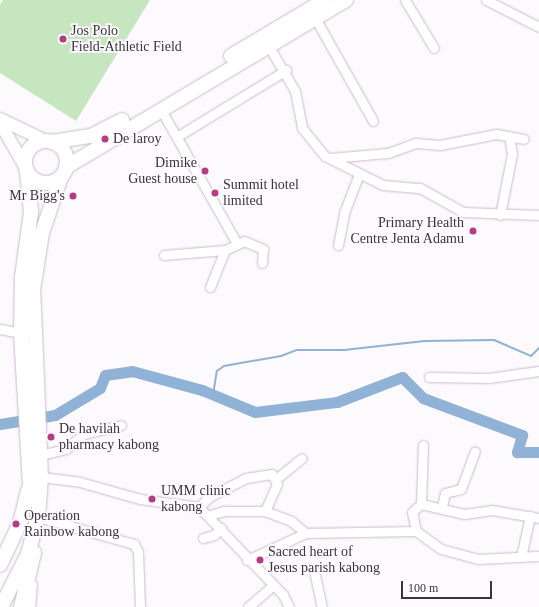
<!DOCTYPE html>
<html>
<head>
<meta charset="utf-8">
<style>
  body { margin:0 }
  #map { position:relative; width:539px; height:607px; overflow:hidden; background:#fdfafe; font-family:"Times New Roman",serif }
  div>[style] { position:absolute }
  .green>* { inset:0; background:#c6e6c0 }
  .stream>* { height:2px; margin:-1px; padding:0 1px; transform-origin:1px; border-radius:1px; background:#8fb2d6 }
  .river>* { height:11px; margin:-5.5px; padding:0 5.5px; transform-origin:5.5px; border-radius:5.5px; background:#8fb2d6 }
  .roads { filter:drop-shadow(0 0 1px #cabccd) drop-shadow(0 0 1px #cabccd) }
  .minor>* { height:9px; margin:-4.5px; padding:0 4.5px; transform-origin:4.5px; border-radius:4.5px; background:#fff }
  .major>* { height:12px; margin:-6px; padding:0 6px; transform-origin:6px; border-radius:6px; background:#fff }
  .highway>* { height:14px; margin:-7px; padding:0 7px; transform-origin:7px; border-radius:7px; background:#fff }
  .highway>.ring { margin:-7px; padding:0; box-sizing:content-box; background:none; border:14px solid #fff; border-radius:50% }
  .dots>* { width:11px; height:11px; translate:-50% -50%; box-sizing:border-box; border:2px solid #fdfafe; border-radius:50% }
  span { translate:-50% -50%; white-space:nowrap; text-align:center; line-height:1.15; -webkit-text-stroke:3.5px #fdfafe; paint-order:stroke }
  .poi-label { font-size:14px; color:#3a343b }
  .left { translate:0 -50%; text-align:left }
  .right { translate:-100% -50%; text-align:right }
  .scale { position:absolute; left:401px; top:581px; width:91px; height:18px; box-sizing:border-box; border:2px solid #3a343b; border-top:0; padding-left:5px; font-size:12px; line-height:14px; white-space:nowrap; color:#3a343b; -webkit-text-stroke:3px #fdfafe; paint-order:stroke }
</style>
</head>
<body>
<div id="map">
  <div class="green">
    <div style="clip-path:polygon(3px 0,150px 0,76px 121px,0 73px,0 5px)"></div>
  </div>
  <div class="stream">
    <div style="left:213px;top:395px;width:24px;rotate:-81deg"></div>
    <div style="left:217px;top:371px;width:9px;rotate:-36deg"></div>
    <div style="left:224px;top:366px;width:58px;rotate:-10deg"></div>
    <div style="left:281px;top:356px;width:17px;rotate:-21deg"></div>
    <div style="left:297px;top:350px;width:47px"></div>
    <div style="left:344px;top:350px;width:81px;rotate:-6.3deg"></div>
    <div style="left:425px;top:341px;width:69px;rotate:-0.8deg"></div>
    <div style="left:494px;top:340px;width:40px;rotate:23.4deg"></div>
    <div style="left:531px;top:356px;width:11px;rotate:-45deg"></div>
  </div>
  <div class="river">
    <div style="left:0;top:424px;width:56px;rotate:-9.3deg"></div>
    <div style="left:55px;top:415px;width:52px;rotate:-31deg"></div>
    <div style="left:100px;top:388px;width:14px;rotate:-69deg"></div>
    <div style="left:105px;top:375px;width:27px;rotate:-8deg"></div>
    <div style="left:132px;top:371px;width:73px;rotate:15.2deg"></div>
    <div style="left:202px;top:390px;width:57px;rotate:22.5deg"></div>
    <div style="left:255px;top:412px;width:83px;rotate:-7deg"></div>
    <div style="left:337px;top:402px;width:70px;rotate:-21deg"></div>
    <div style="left:402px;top:377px;width:30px;rotate:45deg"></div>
    <div style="left:423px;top:398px;width:106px;rotate:20.5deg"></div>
    <div style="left:522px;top:435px;width:18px;rotate:106deg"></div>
    <div style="left:517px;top:452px;width:22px"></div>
  </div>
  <div class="roads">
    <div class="minor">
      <div style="left:405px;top:0;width:56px;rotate:58.9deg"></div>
      <div style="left:486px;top:0;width:59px;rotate:27deg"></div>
      <div style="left:315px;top:18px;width:118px;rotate:60.6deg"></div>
      <div style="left:268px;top:45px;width:53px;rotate:59.6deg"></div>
      <div style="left:295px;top:91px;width:38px;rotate:79deg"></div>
      <div style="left:302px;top:128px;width:36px;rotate:51deg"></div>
      <div style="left:325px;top:156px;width:65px;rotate:26.6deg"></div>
      <div style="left:383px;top:185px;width:37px;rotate:5deg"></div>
      <div style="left:420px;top:188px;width:49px;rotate:29.2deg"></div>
      <div style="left:463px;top:212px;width:76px;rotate:2.3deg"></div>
      <div style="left:160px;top:108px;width:154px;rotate:60.4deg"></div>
      <div style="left:178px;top:136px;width:127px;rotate:-31.4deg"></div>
      <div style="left:330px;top:158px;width:58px;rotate:-4.9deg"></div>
      <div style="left:388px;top:153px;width:30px;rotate:-20deg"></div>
      <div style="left:416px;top:143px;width:24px;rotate:5deg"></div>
      <div style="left:440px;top:145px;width:57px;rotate:-11.1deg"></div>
      <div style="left:496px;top:134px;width:28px;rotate:10deg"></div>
      <div style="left:500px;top:215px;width:62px;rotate:-78.9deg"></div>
      <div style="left:512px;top:154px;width:18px;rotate:-99deg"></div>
      <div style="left:338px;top:245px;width:33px;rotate:-79deg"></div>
      <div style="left:344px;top:213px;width:42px;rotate:-69deg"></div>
      <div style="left:164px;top:255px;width:61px;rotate:-4.7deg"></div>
      <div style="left:225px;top:250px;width:21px;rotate:-25deg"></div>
      <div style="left:244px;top:241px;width:21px;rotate:23deg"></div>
      <div style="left:263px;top:249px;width:14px;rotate:94deg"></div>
      <div style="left:210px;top:287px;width:40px;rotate:-68deg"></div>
      <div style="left:0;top:329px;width:21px;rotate:11deg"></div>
      <div style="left:429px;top:377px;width:60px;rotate:1deg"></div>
      <div style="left:489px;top:378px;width:50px;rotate:-8deg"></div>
      <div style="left:40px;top:455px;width:27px;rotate:-13deg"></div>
      <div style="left:66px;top:449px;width:23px;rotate:-41deg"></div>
      <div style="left:83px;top:434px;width:39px;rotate:-13deg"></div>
      <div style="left:41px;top:477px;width:39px;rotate:7deg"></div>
      <div style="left:80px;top:482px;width:62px;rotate:15.8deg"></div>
      <div style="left:140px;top:499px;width:60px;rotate:7.7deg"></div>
      <div style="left:199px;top:507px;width:122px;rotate:46.3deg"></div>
      <div style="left:283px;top:595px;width:13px;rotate:63deg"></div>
      <div style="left:276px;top:479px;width:33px;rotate:-39deg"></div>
      <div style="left:421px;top:504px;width:59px;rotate:-88.1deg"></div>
      <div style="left:442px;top:506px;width:13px;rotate:-77deg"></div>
      <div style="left:445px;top:493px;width:16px;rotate:-14deg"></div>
      <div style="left:461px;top:489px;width:40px;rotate:-69.8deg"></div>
      <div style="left:199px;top:507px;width:14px;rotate:-45deg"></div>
      <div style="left:209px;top:497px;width:42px;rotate:-27.2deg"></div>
      <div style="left:246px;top:478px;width:26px;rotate:-9deg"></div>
      <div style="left:272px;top:474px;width:11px;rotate:63deg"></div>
      <div style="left:277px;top:484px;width:30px;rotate:114deg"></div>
      <div style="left:210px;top:515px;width:15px;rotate:-16deg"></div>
      <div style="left:224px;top:511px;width:41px"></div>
      <div style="left:265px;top:511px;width:28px;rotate:21deg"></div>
      <div style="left:291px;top:521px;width:19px;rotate:39deg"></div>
      <div style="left:38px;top:517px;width:100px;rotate:15.7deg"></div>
      <div style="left:134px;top:544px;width:9px;rotate:63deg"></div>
      <div style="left:138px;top:552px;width:55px;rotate:87.9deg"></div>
      <div style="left:416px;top:531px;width:19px;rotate:-102deg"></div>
      <div style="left:412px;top:512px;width:12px;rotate:-42deg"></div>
      <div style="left:421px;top:504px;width:44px;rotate:13.1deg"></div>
      <div style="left:464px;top:514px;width:28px;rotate:-8deg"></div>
      <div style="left:492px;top:510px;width:48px;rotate:9.7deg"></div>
      <div style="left:203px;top:538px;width:11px;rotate:-15deg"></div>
      <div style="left:214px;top:535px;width:10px;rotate:-45deg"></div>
      <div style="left:521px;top:557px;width:42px;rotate:-77.6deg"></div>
      <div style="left:247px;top:560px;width:65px;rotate:-24.6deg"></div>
      <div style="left:306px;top:533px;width:110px;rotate:-1deg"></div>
      <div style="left:416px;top:531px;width:31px;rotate:36deg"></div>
      <div style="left:441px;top:549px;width:39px;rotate:15deg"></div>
      <div style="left:479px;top:559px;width:60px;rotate:-2.9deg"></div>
      <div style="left:315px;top:575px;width:33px;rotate:78deg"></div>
      <div style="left:30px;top:607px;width:23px;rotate:-85deg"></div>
      <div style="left:248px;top:607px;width:33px;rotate:-41deg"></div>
    </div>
    <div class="major">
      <div style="left:0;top:119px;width:53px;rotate:25.6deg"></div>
      <div style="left:0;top:123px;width:52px;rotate:60deg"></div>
    </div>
    <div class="highway">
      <div style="left:231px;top:56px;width:109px;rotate:-30.8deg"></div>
      <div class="ring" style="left:25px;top:141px;width:28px;height:28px"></div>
      <div style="left:52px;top:142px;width:39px;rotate:-9deg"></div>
      <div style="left:91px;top:136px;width:35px;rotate:-27deg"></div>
      <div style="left:66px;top:167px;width:326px;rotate:-30.8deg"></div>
      <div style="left:27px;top:171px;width:41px;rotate:84.4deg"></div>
      <div style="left:31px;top:212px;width:66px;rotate:97.9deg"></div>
      <div style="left:22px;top:277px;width:56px;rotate:91deg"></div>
      <div style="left:21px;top:333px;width:167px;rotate:86.6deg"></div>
      <div style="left:0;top:565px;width:47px;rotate:-64.5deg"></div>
      <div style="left:20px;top:523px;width:34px;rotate:-76deg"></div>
      <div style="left:1px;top:607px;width:59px;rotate:-63deg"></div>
      <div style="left:28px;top:554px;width:38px;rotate:-75deg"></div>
      <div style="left:38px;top:517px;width:40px;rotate:-85.7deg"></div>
      <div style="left:41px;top:477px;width:187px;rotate:-92.4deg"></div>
      <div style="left:33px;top:290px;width:58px;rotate:-81deg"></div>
      <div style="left:42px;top:233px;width:59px;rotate:-71.3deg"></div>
      <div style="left:21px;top:607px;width:56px;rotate:-76.5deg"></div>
    </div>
  </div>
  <div class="dots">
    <div style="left:63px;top:39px;background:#ba3982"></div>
    <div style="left:105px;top:139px;background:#ba3982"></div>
    <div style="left:205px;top:171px;background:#ba3982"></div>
    <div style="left:215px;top:193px;background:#ba3982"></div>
    <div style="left:73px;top:196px;background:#ba3982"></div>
    <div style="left:473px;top:231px;background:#ba3982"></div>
    <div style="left:51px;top:437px;background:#ba3982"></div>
    <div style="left:152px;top:499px;background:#ba3982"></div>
    <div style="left:16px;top:524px;background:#ba3982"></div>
    <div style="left:260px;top:560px;background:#ba3982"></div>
  </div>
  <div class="poi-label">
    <span class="left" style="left:71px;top:39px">Jos Polo<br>Field-Athletic Field</span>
    <span class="left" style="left:113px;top:139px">De laroy</span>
    <span class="right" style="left:197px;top:171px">Dimike<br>Guest house</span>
    <span class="left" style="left:223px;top:193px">Summit hotel<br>limited</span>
    <span class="right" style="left:65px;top:196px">Mr Bigg's</span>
    <span class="right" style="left:464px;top:231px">Primary Health<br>Centre Jenta Adamu</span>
    <span class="left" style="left:59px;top:437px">De havilah<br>pharmacy kabong</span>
    <span class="left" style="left:161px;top:499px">UMM clinic<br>kabong</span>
    <span class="left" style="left:24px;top:524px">Operation<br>Rainbow kabong</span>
    <span class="left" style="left:268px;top:560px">Sacred heart of<br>Jesus parish kabong</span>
  </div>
  <div class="scale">100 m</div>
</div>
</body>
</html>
